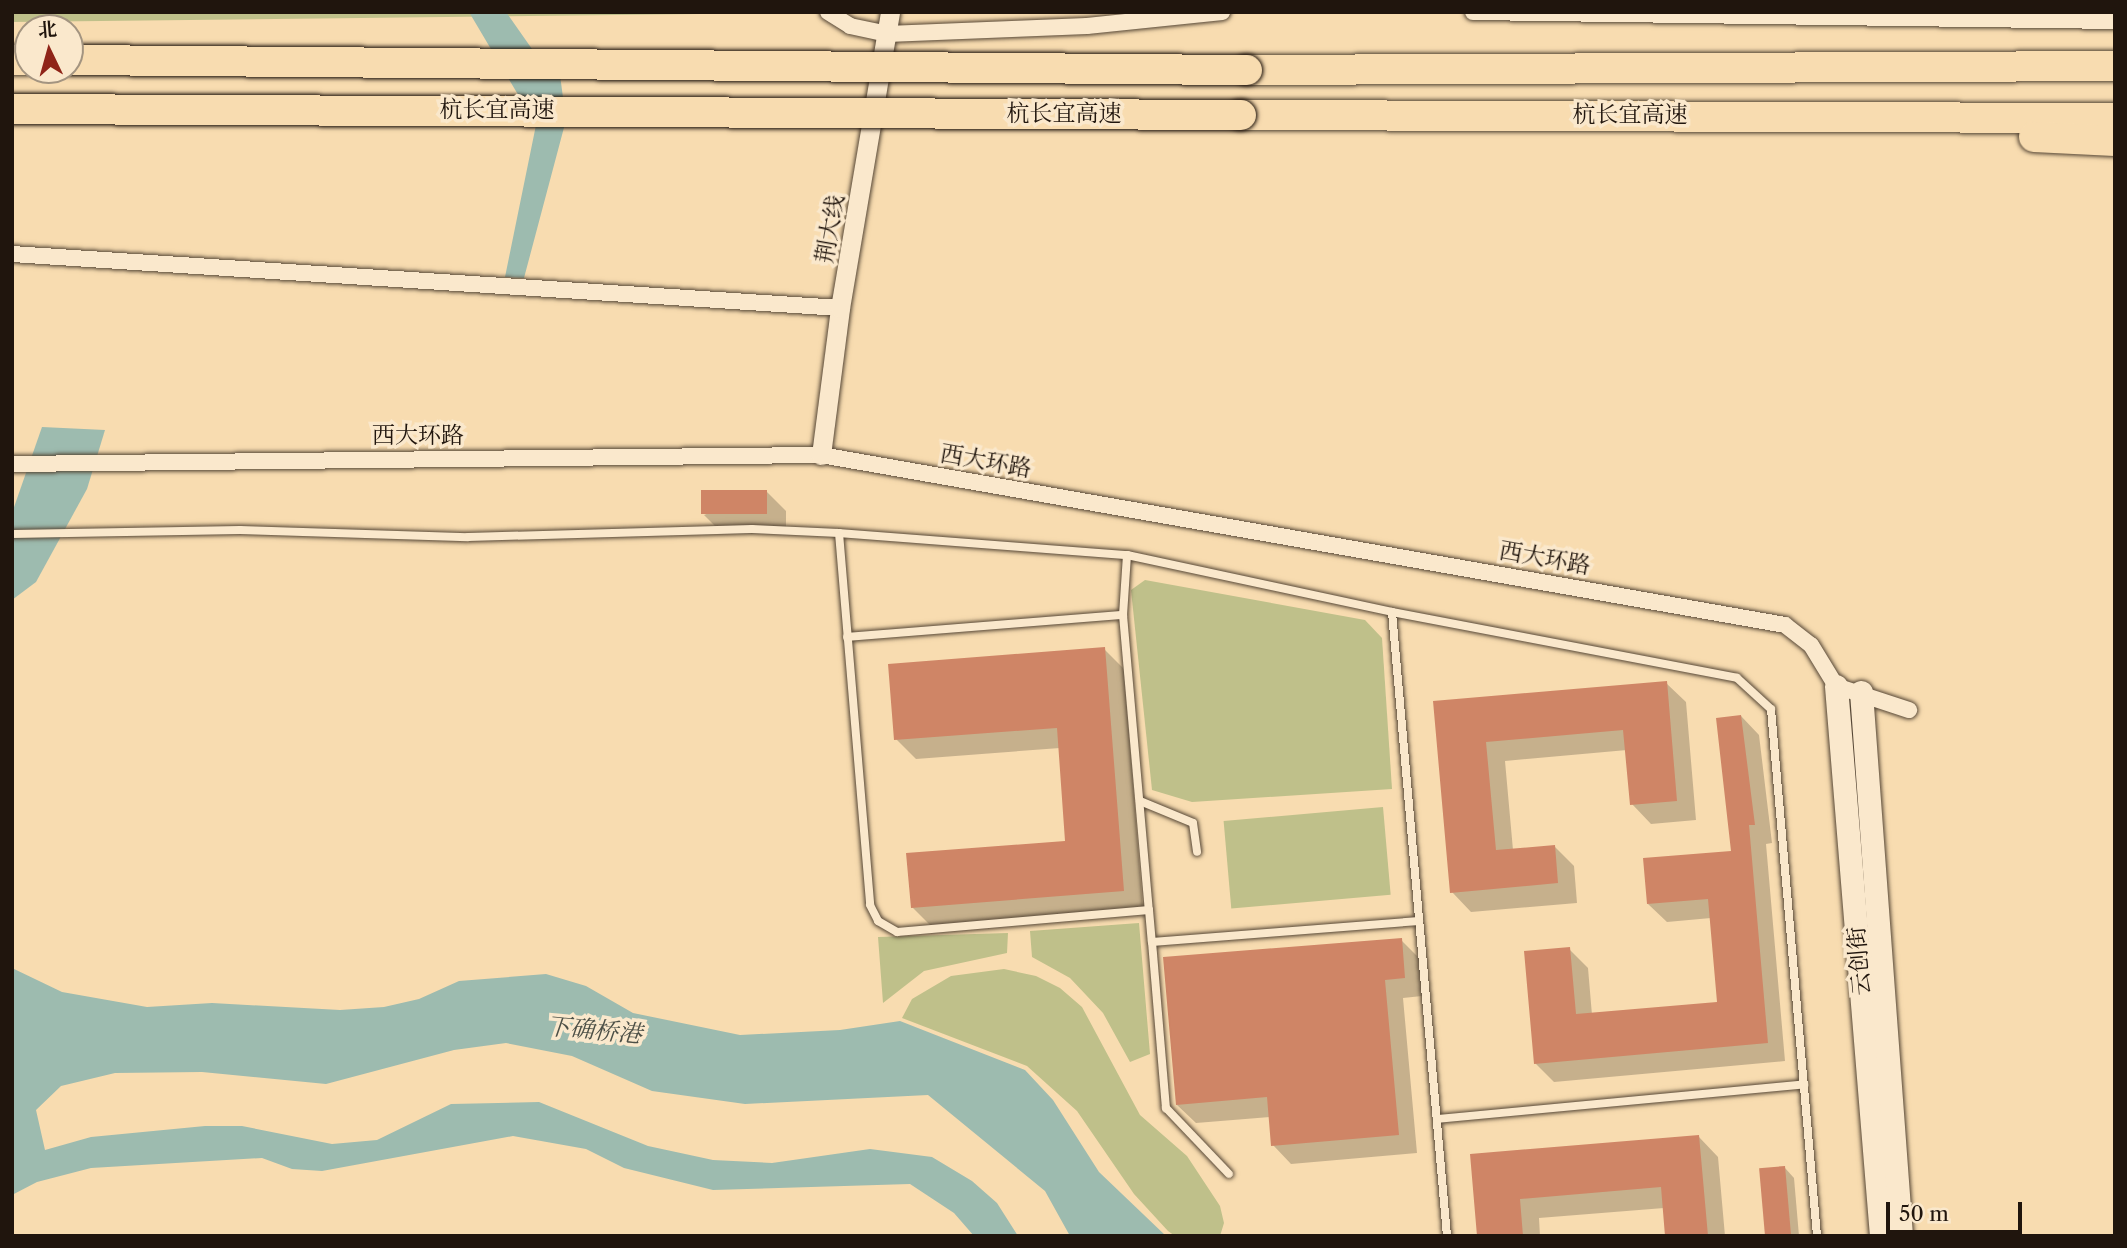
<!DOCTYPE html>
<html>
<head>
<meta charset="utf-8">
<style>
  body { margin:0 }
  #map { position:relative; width:2127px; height:1248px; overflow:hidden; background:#f8dcb0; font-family:"Libre Caslon Text","Noto Serif SC",serif }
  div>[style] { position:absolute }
  .green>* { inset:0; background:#bfc08a; transform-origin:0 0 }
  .water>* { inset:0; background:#9dbbaf }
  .shadow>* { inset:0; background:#0003 }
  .building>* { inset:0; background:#cf8566; transform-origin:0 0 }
  .roads { filter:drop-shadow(0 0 2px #564736) drop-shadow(0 0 2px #564736) }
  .service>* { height:8px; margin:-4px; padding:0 4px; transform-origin:4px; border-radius:4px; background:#fae8cc }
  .minor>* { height:16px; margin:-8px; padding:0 8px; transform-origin:8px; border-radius:8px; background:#fae8cc }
  .tertiary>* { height:19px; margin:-9.5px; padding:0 9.5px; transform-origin:9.5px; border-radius:9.5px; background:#fae8cc }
  .secondary>* { height:23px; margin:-11.5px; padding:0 11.5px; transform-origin:11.5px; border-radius:11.5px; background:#fae8cc }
  .motorway>* { height:30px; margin:-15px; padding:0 15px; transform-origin:15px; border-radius:15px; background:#f8dcb0 }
  .bridges { filter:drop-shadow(0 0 2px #20150d) drop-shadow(0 0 2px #20150d) }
  .motorway-bridge>* { height:30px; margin:-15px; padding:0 15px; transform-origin:15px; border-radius:15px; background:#f8dcb0 }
  span { translate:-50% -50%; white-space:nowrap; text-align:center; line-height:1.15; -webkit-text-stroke:7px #fae8cc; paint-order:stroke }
  .street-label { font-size:23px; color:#20150d }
  .water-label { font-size:24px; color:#4c4f46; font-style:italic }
  .frame { position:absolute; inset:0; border:14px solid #20150d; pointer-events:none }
  .north { position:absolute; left:14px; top:14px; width:70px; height:70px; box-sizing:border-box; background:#fae8cc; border:2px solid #a39480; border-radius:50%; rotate:355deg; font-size:19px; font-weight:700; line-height:28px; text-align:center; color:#20150d }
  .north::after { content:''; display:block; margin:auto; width:24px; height:32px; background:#8f2418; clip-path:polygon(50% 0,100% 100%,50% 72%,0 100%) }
  .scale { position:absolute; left:1886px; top:1202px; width:136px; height:32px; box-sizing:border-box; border:4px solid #20150d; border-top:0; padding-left:9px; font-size:21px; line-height:24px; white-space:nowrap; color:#20150d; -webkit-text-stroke:5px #fae8cc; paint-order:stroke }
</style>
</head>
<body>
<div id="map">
  <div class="green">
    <div style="clip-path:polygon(12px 12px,879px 12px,12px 22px)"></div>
    <div style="clip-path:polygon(1145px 580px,1365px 620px,1382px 638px,1392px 789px,1192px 802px,1152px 790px,1131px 590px)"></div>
    <div style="left:1383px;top:807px;width:88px;height:160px;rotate:85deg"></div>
    <div style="clip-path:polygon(1139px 923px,1150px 1054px,1130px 1062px,1103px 1013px,1070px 978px,1032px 957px,1030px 931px)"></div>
    <div style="clip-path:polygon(1008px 933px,1007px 953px,924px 971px,883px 1003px,878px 937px)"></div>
    <div style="clip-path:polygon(1004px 969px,1036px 976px,1060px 988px,1082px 1007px,1140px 1115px,1187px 1156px,1220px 1206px,1224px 1223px,1220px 1236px,1175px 1236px,1168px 1231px,1134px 1194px,1077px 1111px,1027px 1066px,902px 1018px,912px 999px,951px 976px)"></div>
  </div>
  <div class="water">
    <div style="clip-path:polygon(469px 12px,506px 12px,532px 49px,560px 75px,566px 120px,524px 278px,505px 277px,536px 125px)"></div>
    <div style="clip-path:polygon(42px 427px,105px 430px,87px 489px,36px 582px,12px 600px,12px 513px)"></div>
    <div style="clip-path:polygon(12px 968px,62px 992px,147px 1007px,212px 1003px,340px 1010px,384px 1007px,419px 999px,459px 981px,546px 974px,586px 986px,633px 1013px,740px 1035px,840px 1030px,900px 1021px,1025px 1070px,1053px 1100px,1099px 1172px,1166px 1236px,1070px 1236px,1045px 1191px,928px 1095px,745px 1104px,652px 1091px,572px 1056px,506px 1043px,454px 1050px,326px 1084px,202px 1072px,115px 1073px,61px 1086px,36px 1110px,45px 1150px,91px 1137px,205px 1126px,242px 1126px,332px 1144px,377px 1140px,451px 1104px,539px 1102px,648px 1146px,713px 1160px,772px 1163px,870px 1149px,932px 1157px,972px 1181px,997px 1203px,1018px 1236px,974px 1236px,954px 1213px,910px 1184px,713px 1190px,624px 1168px,586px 1149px,513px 1136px,322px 1171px,292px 1169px,262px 1158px,91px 1168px,37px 1182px,12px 1195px)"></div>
  </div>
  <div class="shadow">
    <div style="clip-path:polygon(766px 491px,786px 511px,786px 533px,723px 534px,704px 515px)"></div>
    <div style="clip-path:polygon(1104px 649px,1124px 669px,1143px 911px,932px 927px,912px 907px,1067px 842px,1060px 748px,916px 759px,896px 739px)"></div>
    <div style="clip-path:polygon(1666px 683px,1686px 702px,1696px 820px,1651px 824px,1632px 804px,1627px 750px,1505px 761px,1513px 850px,1554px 846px,1574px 866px,1577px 903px,1471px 912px,1452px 892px,1435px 703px)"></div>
    <div style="clip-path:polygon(1741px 716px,1759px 735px,1772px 843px,1766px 844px,1785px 1061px,1554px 1082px,1535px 1063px,1569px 949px,1588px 968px,1592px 1015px,1719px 1004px,1711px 918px,1667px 922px,1648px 904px,1733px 852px)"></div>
    <div style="clip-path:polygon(1401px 940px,1420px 959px,1422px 996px,1403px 998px,1417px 1153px,1291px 1164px,1273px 1145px,1270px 1117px,1196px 1123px,1177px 1105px)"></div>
    <div style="clip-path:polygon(1699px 1137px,1718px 1157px,1725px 1236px,1666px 1236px,1664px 1208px,1539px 1218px,1540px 1236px,1479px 1236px,1472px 1155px)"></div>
    <div style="clip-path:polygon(1785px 1168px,1794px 1178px,1799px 1236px,1766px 1236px)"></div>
  </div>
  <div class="building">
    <div style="left:767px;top:490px;width:24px;height:66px;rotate:90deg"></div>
    <div style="clip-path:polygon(1105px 647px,1124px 891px,911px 908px,906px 853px,1065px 841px,1057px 728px,894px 740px,888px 664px)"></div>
    <div style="clip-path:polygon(1667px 681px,1677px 801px,1630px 805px,1623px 730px,1486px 742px,1496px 850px,1555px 845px,1558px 883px,1450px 893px,1433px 701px)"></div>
    <div style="clip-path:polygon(1741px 715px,1755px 825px,1749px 825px,1768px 1043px,1534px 1064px,1524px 951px,1570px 947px,1576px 1014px,1717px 1002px,1708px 899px,1647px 904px,1643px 858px,1731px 851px,1716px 718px)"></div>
    <div style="clip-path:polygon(1402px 938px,1405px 978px,1385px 980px,1399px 1135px,1271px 1146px,1267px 1097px,1176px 1105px,1163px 957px)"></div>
    <div style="clip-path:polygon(1699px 1135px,1708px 1236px,1665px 1236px,1661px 1187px,1520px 1199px,1523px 1236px,1477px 1236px,1470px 1154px)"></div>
    <div style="left:1785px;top:1166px;width:70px;height:26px;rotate:85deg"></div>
  </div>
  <div class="roads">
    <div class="service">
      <div style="left:839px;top:533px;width:373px;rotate:85.2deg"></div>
      <div style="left:870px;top:905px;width:18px;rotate:63deg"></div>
      <div style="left:878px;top:921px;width:22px;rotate:30deg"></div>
      <div style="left:897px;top:932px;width:253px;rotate:-5deg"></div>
      <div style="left:1149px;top:910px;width:32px;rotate:85deg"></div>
      <div style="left:1152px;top:942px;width:268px;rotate:-4.5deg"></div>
      <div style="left:12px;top:534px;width:228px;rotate:-1deg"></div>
      <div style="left:240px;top:530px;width:228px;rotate:1.8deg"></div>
      <div style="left:468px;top:537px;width:284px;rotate:-1.6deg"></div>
      <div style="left:752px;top:529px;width:87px;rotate:2.6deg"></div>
      <div style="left:839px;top:533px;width:289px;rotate:4.4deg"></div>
      <div style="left:1127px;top:555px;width:271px;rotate:12.1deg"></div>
      <div style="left:1127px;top:555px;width:60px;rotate:93.8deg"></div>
      <div style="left:1123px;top:615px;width:296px;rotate:85deg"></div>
      <div style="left:847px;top:637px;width:277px;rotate:-4.6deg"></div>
      <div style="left:1140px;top:801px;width:57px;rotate:22.5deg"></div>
      <div style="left:1193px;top:823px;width:29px;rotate:82deg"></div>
      <div style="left:1152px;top:942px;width:167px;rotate:85.2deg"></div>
      <div style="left:1166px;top:1108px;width:91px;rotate:46.3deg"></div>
      <div style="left:1437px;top:1119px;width:369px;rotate:-5.4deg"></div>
      <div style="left:1447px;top:1236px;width:626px;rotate:-95.04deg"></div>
      <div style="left:1392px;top:612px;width:351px;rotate:10.8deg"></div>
      <div style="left:1737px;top:678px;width:46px;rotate:42.4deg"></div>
      <div style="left:1771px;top:709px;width:529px;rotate:85.01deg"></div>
    </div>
    <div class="minor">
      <div style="left:828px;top:12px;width:26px;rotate:32deg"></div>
      <div style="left:850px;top:26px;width:38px;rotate:12deg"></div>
      <div style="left:887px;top:34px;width:200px;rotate:-2.3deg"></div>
      <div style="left:1087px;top:26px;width:136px;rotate:-5.9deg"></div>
      <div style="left:1473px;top:12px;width:642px;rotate:0.8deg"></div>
      <div style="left:12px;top:254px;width:830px;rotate:3.73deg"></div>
      <div style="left:12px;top:464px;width:809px;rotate:-0.64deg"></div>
      <div style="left:821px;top:455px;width:979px;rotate:10deg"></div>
      <div style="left:1785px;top:625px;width:33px;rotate:38deg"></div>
      <div style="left:1811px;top:645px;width:48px;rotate:58.6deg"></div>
      <div style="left:1836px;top:686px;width:77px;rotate:18.2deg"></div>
    </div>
    <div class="tertiary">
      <div style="left:821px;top:455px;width:148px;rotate:-82.6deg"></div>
      <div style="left:840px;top:308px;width:300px;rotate:-80.4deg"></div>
    </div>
    <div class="secondary">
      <div style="left:1836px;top:686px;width:552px;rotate:85.32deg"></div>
      <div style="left:1861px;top:692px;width:545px;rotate:85.79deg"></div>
    </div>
    <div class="motorway">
      <div style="left:12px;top:60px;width:16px"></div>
      <div style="left:1247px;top:70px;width:868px;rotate:-0.26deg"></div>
      <div style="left:1241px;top:115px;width:874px;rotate:0.2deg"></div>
      <div style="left:2034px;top:137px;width:81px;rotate:2.8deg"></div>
    </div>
  </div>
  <div class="bridges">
    <div class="motorway-bridge">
      <div style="left:70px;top:60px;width:1177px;rotate:0.49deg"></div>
      <div style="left:12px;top:109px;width:1229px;rotate:0.28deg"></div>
    </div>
  </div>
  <div class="street-label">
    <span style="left:497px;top:109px">杭长宜高速</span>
    <span style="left:1064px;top:113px">杭长宜高速</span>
    <span style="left:1630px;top:114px">杭长宜高速</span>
    <span style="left:830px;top:229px;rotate:-80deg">荆大线</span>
    <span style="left:418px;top:435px">西大环路</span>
    <span style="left:986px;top:461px;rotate:10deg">西大环路</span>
    <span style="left:1545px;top:558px;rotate:10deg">西大环路</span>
    <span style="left:1859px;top:961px;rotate:-95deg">云创街</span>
  </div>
  <div class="water-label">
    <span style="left:594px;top:1030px;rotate:5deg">下确桥港</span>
  </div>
  <div class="frame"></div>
  <div class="north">北</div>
  <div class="scale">50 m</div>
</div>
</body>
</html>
